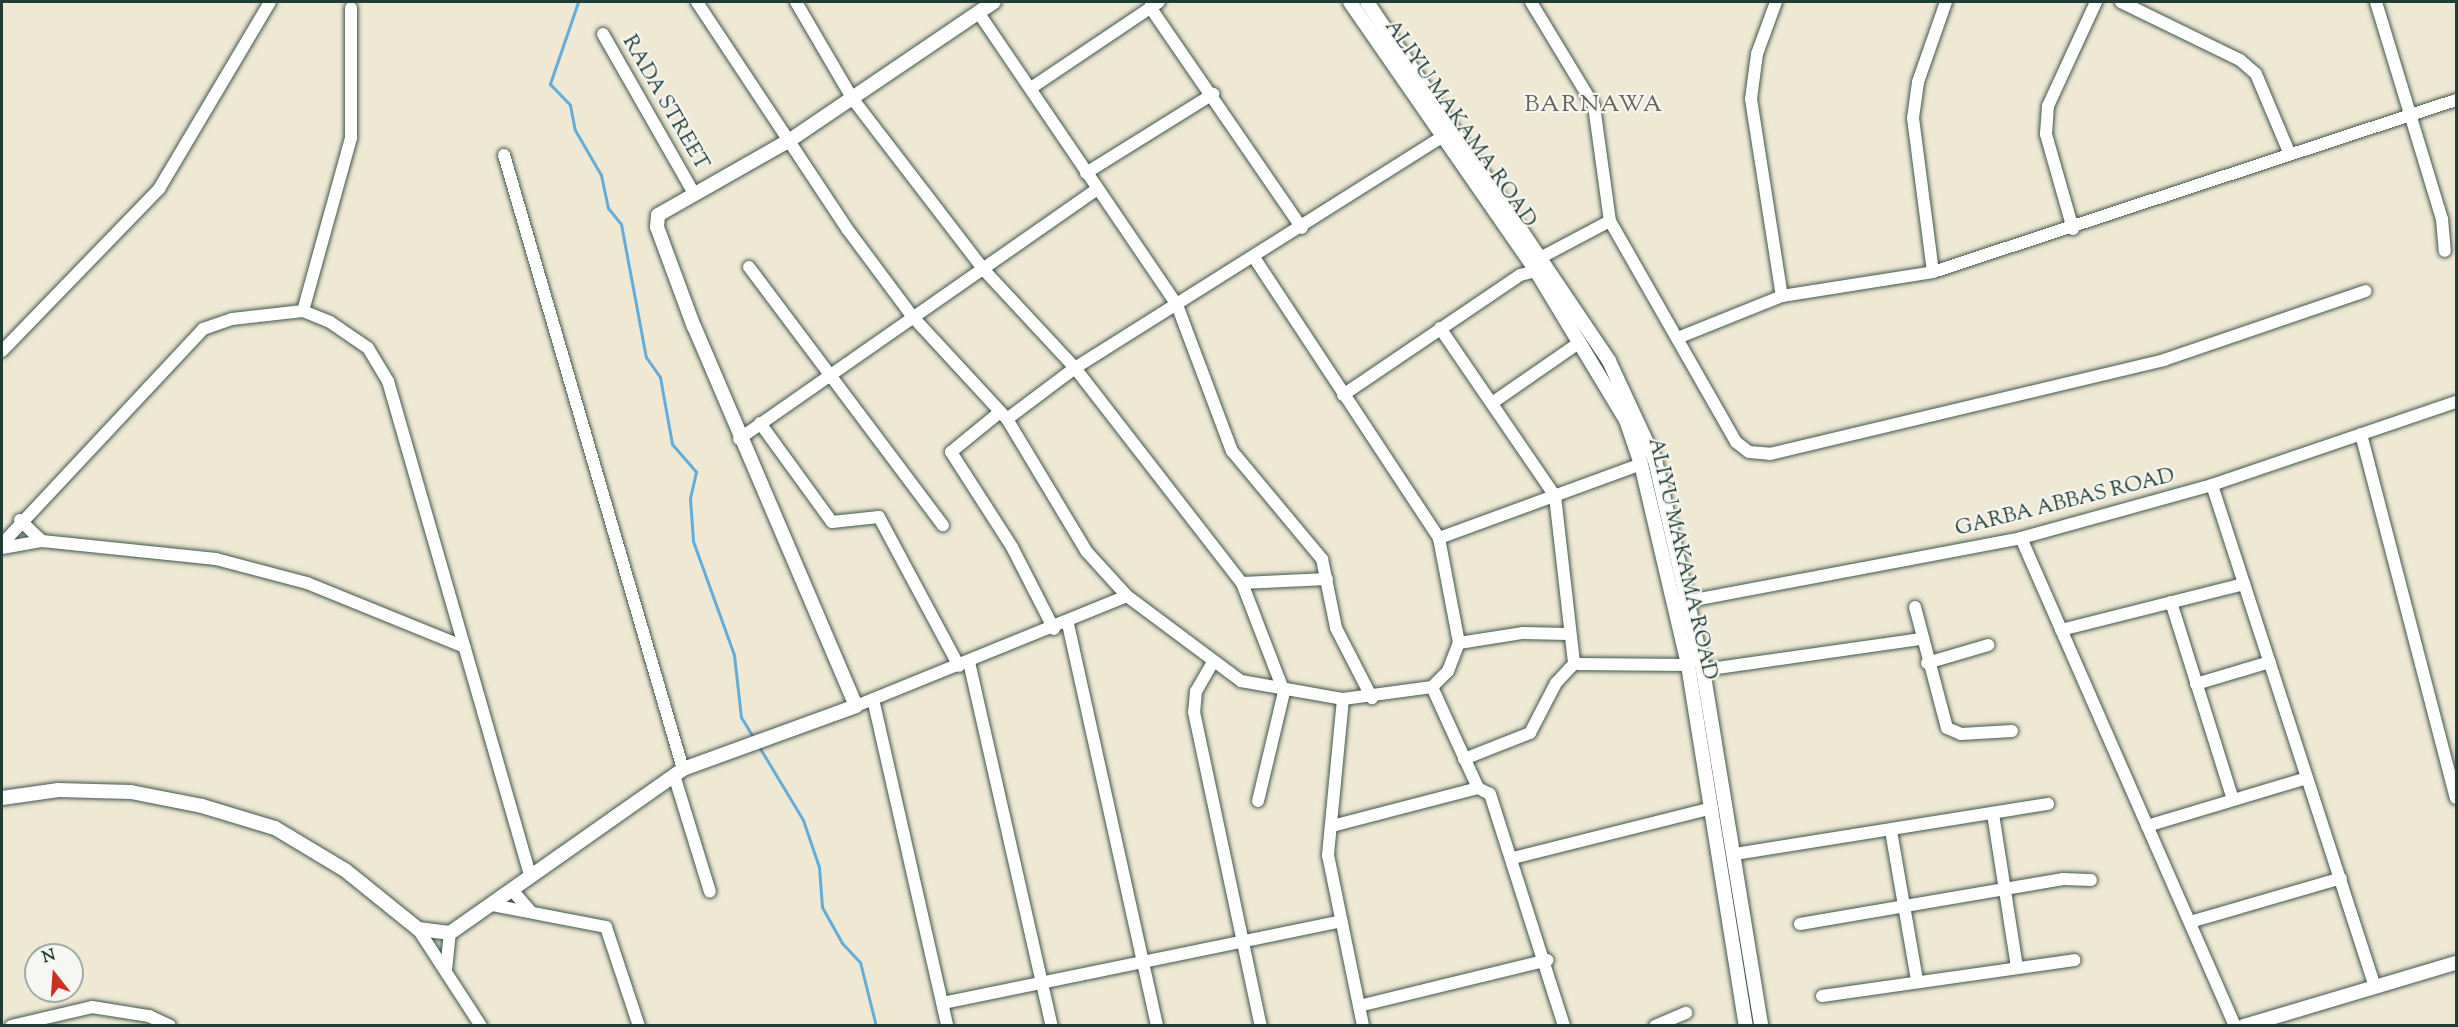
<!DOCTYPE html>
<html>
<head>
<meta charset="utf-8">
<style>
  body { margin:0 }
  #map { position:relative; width:2458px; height:1027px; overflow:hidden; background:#efe8d3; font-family:"Sorts Mill Goudy",serif }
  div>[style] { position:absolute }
  .stream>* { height:3px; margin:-1.5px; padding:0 1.5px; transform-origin:1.5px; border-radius:1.5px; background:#62adda }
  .roads { filter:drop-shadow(0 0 2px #3e574c) drop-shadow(0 0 2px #3e574c) }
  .minor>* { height:12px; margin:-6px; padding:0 6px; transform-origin:6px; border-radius:6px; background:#fff }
  .tertiary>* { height:14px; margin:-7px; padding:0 7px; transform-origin:7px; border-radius:7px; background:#fff }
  span { translate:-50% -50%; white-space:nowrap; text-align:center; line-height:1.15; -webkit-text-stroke:4.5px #f6f6f2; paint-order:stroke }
  .street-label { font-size:21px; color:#1f3d34 }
  .quarter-label { font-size:24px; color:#6a655c; letter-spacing:1.5px }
  .frame { position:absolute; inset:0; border:3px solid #1f3d34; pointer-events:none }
  .north { position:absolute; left:24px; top:943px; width:60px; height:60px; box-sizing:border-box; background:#f6f6f2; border:2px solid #a0aca6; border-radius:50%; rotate:343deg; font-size:16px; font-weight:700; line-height:24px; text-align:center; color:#1f3d34 }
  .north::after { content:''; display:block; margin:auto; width:21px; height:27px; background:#c8321e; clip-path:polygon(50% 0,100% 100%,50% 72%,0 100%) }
</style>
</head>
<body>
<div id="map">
  <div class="stream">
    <div style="left:578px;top:2px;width:87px;rotate:108.9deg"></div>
    <div style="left:550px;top:84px;width:29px;rotate:46deg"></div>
    <div style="left:570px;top:105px;width:25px;rotate:79deg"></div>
    <div style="left:575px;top:130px;width:52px;rotate:60deg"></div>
    <div style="left:601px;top:175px;width:34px;rotate:78deg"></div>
    <div style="left:608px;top:208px;width:21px;rotate:51deg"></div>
    <div style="left:621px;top:224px;width:135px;rotate:79.4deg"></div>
    <div style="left:646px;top:357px;width:24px;rotate:55deg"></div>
    <div style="left:660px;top:377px;width:68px;rotate:79.8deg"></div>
    <div style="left:672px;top:444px;width:37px;rotate:49deg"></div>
    <div style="left:696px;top:472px;width:27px;rotate:103deg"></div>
    <div style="left:690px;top:498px;width:43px;rotate:86deg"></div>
    <div style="left:693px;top:541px;width:121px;rotate:70.2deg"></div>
    <div style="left:734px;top:655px;width:62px;rotate:83.6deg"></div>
    <div style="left:741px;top:717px;width:26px;rotate:59deg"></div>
    <div style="left:758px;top:745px;width:87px;rotate:59deg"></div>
    <div style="left:803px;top:820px;width:50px;rotate:71.2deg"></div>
    <div style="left:819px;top:867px;width:40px;rotate:85.7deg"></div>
    <div style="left:822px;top:907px;width:41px;rotate:60.9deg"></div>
    <div style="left:842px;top:943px;width:26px;rotate:47deg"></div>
    <div style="left:860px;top:962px;width:66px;rotate:76deg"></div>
  </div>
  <div class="roads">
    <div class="minor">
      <div style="left:697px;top:2px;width:273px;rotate:56.5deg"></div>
      <div style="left:848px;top:230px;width:107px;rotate:53.3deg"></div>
      <div style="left:912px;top:316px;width:140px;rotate:47.3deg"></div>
      <div style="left:1007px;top:419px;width:155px;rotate:59deg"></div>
      <div style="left:1087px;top:552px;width:59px;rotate:47.7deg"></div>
      <div style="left:1127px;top:596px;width:142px;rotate:36.7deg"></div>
      <div style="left:1241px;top:681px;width:104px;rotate:10deg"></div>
      <div style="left:1343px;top:699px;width:90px;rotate:-7.7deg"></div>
      <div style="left:1432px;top:687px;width:23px;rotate:-45deg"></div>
      <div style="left:1448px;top:671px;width:30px;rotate:-69deg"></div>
      <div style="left:1459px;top:643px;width:107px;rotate:-100.8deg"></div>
      <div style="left:1439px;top:538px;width:334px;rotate:-123.4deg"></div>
      <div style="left:796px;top:2px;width:111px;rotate:59.7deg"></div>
      <div style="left:852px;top:98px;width:217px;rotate:52.5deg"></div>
      <div style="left:984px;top:270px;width:134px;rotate:47.1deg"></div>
      <div style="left:1075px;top:368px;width:272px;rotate:52.2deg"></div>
      <div style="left:1242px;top:583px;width:117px;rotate:68.9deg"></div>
      <div style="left:1284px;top:692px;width:112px;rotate:103.4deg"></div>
      <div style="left:1531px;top:2px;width:122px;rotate:58.8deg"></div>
      <div style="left:1594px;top:106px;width:116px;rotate:82.1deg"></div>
      <div style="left:1610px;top:221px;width:254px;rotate:60.3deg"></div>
      <div style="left:1736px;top:442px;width:16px;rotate:38deg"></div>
      <div style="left:1749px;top:452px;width:21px;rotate:5deg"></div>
      <div style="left:1770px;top:454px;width:405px;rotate:-13.4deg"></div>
      <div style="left:2164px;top:360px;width:213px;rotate:-18.9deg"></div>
      <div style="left:1776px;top:2px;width:55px;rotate:110.1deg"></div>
      <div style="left:1757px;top:54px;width:45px;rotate:97.6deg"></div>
      <div style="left:1751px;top:99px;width:199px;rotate:81.1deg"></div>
      <div style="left:2121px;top:2px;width:132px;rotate:26deg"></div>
      <div style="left:2240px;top:60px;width:21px;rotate:41deg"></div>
      <div style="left:2256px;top:74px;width:85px;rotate:67.1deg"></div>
      <div style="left:2376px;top:2px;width:227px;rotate:73.1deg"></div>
      <div style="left:2442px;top:219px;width:32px;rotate:85deg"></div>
      <div style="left:1150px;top:7px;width:268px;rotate:55.5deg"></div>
      <div style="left:978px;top:12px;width:354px;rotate:55.8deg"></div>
      <div style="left:1177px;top:305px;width:156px;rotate:69.4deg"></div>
      <div style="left:1232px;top:451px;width:141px;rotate:50.2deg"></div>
      <div style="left:1322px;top:559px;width:70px;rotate:78.5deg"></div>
      <div style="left:1336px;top:628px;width:79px;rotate:62.8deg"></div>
      <div style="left:603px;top:34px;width:182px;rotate:60.3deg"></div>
      <div style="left:1031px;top:88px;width:154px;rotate:-33.9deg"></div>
      <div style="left:504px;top:155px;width:640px;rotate:73.75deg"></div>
      <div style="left:1086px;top:173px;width:150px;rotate:-31.9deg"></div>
      <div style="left:2073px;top:229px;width:99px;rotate:-105.9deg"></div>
      <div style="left:2046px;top:134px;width:28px;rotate:-86deg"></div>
      <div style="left:2048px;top:106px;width:115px;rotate:-65.2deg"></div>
      <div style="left:1540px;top:258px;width:79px;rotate:-27.9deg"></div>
      <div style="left:749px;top:267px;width:323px;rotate:53.1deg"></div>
      <div style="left:1933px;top:272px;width:155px;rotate:-97.4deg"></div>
      <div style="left:1913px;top:118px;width:36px;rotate:-82deg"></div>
      <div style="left:1918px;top:82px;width:85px;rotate:-70.7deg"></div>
      <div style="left:303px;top:311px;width:180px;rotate:-74.5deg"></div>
      <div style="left:351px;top:138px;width:130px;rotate:-90deg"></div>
      <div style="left:1440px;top:328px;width:204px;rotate:55.6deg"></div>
      <div style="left:1555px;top:496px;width:169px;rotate:83.5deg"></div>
      <div style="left:1680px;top:337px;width:110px;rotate:-21.9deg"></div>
      <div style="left:1782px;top:296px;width:153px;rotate:-9deg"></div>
      <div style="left:1933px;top:272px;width:551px;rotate:-18.2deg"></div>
      <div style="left:2px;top:351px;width:226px;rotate:-45.9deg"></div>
      <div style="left:159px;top:189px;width:217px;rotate:-59.3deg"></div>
      <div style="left:1343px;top:395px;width:214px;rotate:-34.1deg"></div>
      <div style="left:1520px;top:275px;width:16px;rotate:-14deg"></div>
      <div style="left:1492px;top:403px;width:107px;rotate:-34.7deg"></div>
      <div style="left:1000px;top:412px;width:63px;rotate:140.8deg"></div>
      <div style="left:951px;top:452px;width:113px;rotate:57.3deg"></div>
      <div style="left:1012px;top:547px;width:92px;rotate:62.9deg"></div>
      <div style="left:1007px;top:419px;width:85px;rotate:-36.9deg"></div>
      <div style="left:1075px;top:368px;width:435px;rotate:-32.2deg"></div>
      <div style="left:760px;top:423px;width:122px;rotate:54deg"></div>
      <div style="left:832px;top:522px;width:47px;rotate:-6.1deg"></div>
      <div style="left:879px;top:517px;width:169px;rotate:61.8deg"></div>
      <div style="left:2361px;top:434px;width:376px;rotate:75.4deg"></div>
      <div style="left:739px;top:439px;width:437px;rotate:-34.9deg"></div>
      <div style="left:2212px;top:485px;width:528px;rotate:72.01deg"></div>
      <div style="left:20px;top:520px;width:30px;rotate:44deg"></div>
      <div style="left:1439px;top:538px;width:215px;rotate:-20.1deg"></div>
      <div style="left:2021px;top:538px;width:533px;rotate:66.32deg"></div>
      <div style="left:2px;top:544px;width:294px;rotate:-46.9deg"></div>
      <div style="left:203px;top:329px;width:31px;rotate:-19deg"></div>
      <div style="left:232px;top:319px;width:71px;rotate:-6.4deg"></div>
      <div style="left:303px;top:311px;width:29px;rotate:22deg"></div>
      <div style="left:330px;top:322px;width:46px;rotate:34.4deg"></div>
      <div style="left:368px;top:348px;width:39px;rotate:59deg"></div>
      <div style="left:388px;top:381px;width:514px;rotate:73.96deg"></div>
      <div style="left:2px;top:548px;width:41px;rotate:-9.9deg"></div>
      <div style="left:42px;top:541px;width:175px;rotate:5.9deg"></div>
      <div style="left:216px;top:559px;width:94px;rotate:14.8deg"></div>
      <div style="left:307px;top:583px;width:170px;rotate:22.1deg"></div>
      <div style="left:1242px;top:583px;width:85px;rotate:-2.7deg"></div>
      <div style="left:2171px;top:602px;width:207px;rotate:72.6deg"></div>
      <div style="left:1678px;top:603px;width:349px;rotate:-10.7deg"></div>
      <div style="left:2021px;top:538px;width:198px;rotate:-15.5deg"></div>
      <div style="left:2212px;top:485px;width:258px;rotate:-18.8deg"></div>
      <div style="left:1915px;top:607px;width:125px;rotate:75.2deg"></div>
      <div style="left:1947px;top:728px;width:15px;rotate:23deg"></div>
      <div style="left:1961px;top:734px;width:51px;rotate:-3.4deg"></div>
      <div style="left:1068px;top:624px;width:412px;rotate:77.5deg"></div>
      <div style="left:2061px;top:630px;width:189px;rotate:-14.1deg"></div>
      <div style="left:1459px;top:643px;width:65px;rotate:-8.9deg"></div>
      <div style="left:1523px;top:633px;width:46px;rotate:1.2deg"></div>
      <div style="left:969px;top:662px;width:373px;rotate:77.2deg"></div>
      <div style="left:1213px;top:662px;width:34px;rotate:120deg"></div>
      <div style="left:1196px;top:691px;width:21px;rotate:95deg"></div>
      <div style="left:1194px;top:712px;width:321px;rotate:78deg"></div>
      <div style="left:1927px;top:663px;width:64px;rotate:-16.4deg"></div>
      <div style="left:1574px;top:664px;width:114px;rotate:0.5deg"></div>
      <div style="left:1703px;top:670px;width:219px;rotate:-8.1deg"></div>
      <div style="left:2196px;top:684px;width:77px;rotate:-16.6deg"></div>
      <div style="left:1432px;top:687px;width:111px;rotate:65.5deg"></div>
      <div style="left:873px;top:699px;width:335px;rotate:77.2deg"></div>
      <div style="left:1343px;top:699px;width:157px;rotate:95.5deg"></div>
      <div style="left:1328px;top:855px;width:175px;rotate:78.4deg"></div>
      <div style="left:856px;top:706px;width:292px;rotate:-22.1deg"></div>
      <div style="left:1464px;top:759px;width:71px;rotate:-21.5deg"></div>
      <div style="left:1530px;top:733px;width:56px;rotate:-62.5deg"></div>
      <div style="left:1556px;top:683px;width:26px;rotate:-47deg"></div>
      <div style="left:674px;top:775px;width:122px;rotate:72.9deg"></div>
      <div style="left:1993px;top:814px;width:155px;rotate:81.1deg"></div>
      <div style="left:1332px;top:826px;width:151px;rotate:-14.6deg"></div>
      <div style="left:1478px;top:788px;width:13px;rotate:27deg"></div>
      <div style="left:1490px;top:794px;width:244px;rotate:72.3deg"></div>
      <div style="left:2147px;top:826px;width:167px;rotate:-16.7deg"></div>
      <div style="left:1891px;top:831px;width:151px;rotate:80.1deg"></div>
      <div style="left:1735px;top:854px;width:317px;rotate:-9.1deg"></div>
      <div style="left:1513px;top:858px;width:205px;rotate:-14.1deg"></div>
      <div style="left:512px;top:890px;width:29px;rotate:49deg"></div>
      <div style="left:492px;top:905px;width:116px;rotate:10.9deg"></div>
      <div style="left:606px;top:927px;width:104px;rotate:71.6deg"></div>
      <div style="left:2190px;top:922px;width:157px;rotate:-16.2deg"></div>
      <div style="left:1800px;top:924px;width:267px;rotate:-9.7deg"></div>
      <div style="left:2063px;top:879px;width:28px;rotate:2deg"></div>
      <div style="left:418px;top:929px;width:116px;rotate:57deg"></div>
      <div style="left:446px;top:970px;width:37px;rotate:-84deg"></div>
      <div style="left:1822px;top:996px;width:255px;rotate:-8.1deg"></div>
      <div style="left:943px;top:1003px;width:407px;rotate:-11.6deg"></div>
      <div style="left:1359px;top:1006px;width:194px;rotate:-13.7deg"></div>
      <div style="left:11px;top:1026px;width:83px;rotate:-13.2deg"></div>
      <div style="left:92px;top:1007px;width:58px;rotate:9deg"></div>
      <div style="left:149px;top:1016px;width:23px;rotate:25deg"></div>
      <div style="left:1655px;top:1026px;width:34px;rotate:-23deg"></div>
    </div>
    <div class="tertiary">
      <div style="left:1350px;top:2px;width:327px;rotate:55.3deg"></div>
      <div style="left:1536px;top:271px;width:174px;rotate:58.9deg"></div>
      <div style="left:1626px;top:420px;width:46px;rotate:71.2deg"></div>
      <div style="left:1641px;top:464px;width:206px;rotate:76.8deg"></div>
      <div style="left:1688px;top:665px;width:366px;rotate:80.9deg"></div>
      <div style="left:1367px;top:2px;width:433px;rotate:56deg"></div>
      <div style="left:1609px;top:361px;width:109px;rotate:65.1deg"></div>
      <div style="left:1655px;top:460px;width:215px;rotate:77.1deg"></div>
      <div style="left:1703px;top:670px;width:361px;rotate:80.7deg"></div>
      <div style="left:2px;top:798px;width:57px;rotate:-8.1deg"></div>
      <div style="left:58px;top:790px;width:73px;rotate:1.6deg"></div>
      <div style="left:131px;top:792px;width:72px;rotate:11.2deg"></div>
      <div style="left:202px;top:806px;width:76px;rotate:16.8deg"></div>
      <div style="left:275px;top:828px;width:82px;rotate:31deg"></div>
      <div style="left:345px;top:870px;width:94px;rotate:38.9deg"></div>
      <div style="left:418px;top:929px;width:32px;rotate:7deg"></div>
      <div style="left:450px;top:933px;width:285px;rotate:-35.1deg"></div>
      <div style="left:683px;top:769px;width:184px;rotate:-20deg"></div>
      <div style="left:856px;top:706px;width:412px;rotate:-113.1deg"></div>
      <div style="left:694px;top:327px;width:107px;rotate:-110.3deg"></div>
      <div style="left:657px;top:227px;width:12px;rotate:-85deg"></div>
      <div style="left:658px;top:215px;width:152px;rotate:-29.6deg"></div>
      <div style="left:790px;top:140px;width:246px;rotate:-34.1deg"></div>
      <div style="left:2244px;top:1026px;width:221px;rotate:-16.6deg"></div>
    </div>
  </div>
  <div class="street-label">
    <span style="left:665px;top:103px;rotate:60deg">RADA STREET</span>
    <span style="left:1460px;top:124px;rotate:55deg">ALIYU MAKAMA ROAD</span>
    <span style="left:2065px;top:503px;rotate:-14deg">GARBA ABBAS ROAD</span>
    <span style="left:1682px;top:559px;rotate:77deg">ALIYU MAKAMA ROAD</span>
  </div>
  <div class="quarter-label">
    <span style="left:1594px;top:106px">BARNAWA</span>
  </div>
  <div class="frame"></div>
  <div class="north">N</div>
</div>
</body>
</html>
